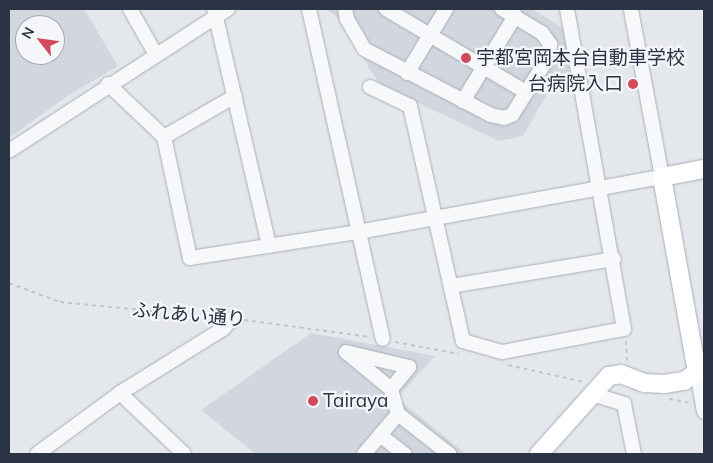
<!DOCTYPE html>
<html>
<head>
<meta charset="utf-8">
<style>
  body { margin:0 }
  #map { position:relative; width:713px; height:463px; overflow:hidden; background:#e4e7ec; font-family:Mulish,"Noto Sans JP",sans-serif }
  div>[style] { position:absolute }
  .built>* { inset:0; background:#d2d6de }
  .path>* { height:2px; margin-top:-1px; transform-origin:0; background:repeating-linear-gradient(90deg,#c2c5cb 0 4px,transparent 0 8px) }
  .roads { filter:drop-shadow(0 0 1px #a9aeb7) drop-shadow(0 0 1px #a9aeb7) }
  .minor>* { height:14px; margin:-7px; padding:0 7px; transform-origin:7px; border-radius:7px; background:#f7f8fa }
  .major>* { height:18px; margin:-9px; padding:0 9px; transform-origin:9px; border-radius:9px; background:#fff }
  .dots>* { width:14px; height:14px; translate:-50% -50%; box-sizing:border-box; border:2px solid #f4f6f9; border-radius:50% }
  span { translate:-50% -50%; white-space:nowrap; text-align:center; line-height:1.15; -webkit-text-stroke:4.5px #f4f6f9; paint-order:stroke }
  .poi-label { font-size:19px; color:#2b3445 }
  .left { translate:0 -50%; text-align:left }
  .right { translate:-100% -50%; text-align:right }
  .street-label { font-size:19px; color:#2b3445 }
  .frame { position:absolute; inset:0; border:10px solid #2b3445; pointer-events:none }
  .north { position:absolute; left:15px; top:15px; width:50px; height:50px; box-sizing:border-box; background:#f4f6f9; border:1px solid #a4a8b1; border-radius:50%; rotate:300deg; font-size:14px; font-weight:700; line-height:20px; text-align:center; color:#2b3445 }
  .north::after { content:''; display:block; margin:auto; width:18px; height:22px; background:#d1495b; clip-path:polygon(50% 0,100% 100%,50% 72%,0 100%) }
</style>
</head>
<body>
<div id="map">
  <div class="built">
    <div style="clip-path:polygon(evenodd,9px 9px,84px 9px,118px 66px,69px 95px,9px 138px,9px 9px,25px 25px,55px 25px,55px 55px,25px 55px,25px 25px)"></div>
    <div style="clip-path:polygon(326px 9px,532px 9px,567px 31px,571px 90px,547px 94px,523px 136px,499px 141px,380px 85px,337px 17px)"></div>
    <div style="clip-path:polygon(311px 333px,435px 356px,397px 398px,466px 454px,256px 454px,201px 410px)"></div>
  </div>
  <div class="path">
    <div style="left:9px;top:283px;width:54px;rotate:20.4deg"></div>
    <div style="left:60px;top:302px;width:158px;rotate:5.5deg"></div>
    <div style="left:244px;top:320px;width:128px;rotate:7.6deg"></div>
    <div style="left:626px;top:341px;width:20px;rotate:87deg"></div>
    <div style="left:395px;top:342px;width:65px;rotate:10.6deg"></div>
    <div style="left:508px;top:365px;width:78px;rotate:12.6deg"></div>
    <div style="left:669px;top:399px;width:20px;rotate:11deg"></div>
  </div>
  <div class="roads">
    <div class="minor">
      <div style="left:130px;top:9px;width:51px;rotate:60.4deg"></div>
      <div style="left:214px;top:9px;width:243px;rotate:76.9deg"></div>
      <div style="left:309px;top:9px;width:338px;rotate:77.4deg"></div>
      <div style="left:345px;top:9px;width:10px;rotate:79deg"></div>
      <div style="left:347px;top:19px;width:34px;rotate:60deg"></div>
      <div style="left:364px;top:49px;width:143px;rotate:27.5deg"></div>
      <div style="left:491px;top:115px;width:13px;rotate:13deg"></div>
      <div style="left:504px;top:118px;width:9px;rotate:-21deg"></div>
      <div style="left:512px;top:115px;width:70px;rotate:-57.9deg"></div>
      <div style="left:549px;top:56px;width:12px;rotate:-85deg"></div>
      <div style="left:550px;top:44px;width:14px;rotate:-126deg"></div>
      <div style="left:542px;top:33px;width:47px;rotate:-149deg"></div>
      <div style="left:386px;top:9px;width:163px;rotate:30.7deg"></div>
      <div style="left:407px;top:73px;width:75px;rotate:-58.6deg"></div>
      <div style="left:108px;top:84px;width:77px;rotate:43.4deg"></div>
      <div style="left:164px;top:137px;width:124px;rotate:77.9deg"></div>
      <div style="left:190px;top:258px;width:170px;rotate:-8.8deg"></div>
      <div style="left:358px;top:232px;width:309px;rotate:-10.3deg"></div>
      <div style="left:662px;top:177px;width:171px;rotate:-100.5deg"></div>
      <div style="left:370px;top:87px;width:44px;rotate:25.4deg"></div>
      <div style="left:410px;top:106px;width:241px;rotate:77.3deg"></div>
      <div style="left:463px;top:341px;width:41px;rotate:15.8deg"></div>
      <div style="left:502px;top:352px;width:124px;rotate:-10.7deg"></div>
      <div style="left:624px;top:329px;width:325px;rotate:-100.1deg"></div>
      <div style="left:463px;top:101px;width:100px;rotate:-58.5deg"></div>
      <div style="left:164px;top:137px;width:82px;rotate:-30deg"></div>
      <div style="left:9px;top:151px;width:261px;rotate:-33deg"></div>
      <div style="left:451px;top:286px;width:165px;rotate:-9.4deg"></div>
      <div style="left:697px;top:372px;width:40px;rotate:80deg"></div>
      <div style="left:120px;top:393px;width:88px;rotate:43.6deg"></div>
      <div style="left:592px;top:394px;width:34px;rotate:17deg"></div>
      <div style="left:624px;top:404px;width:51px;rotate:78.7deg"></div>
      <div style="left:398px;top:414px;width:65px;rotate:38.1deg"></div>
      <div style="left:380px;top:435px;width:31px;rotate:38deg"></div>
      <div style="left:37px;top:454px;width:103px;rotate:-36.3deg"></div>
      <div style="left:120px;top:393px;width:121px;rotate:-31.9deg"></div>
      <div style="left:223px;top:329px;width:15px;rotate:-48deg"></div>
      <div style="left:364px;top:454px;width:52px;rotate:-49.6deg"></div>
      <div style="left:398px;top:414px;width:26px;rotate:-106deg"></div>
      <div style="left:391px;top:389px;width:58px;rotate:-140.6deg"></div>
      <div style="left:346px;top:352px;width:65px;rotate:13.4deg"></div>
      <div style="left:409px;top:367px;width:28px;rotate:129deg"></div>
    </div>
    <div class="major">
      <div style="left:539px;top:454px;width:105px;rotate:-48.1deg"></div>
      <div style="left:609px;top:376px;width:12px;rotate:-9deg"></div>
      <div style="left:621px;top:374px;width:26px;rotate:21deg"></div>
      <div style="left:645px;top:383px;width:19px;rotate:3deg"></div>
      <div style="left:664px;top:384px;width:20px;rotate:-9deg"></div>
      <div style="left:684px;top:381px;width:16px;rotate:-35deg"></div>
      <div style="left:697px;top:372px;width:198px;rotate:-100.2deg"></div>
      <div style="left:662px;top:177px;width:43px;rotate:-10.8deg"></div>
    </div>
  </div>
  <div class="dots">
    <div style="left:466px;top:58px;background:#d1495b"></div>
    <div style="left:633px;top:84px;background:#d1495b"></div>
    <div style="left:313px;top:401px;background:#d1495b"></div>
  </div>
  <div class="poi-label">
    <span class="left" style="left:476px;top:58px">宇都宮岡本台自動車学校</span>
    <span class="right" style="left:623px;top:84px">台病院入口</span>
    <span class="left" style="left:323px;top:401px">Tairaya</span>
  </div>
  <div class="street-label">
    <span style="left:189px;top:315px;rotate:5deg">ふれあい通り</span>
  </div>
  <div class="frame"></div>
  <div class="north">N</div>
</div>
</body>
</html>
